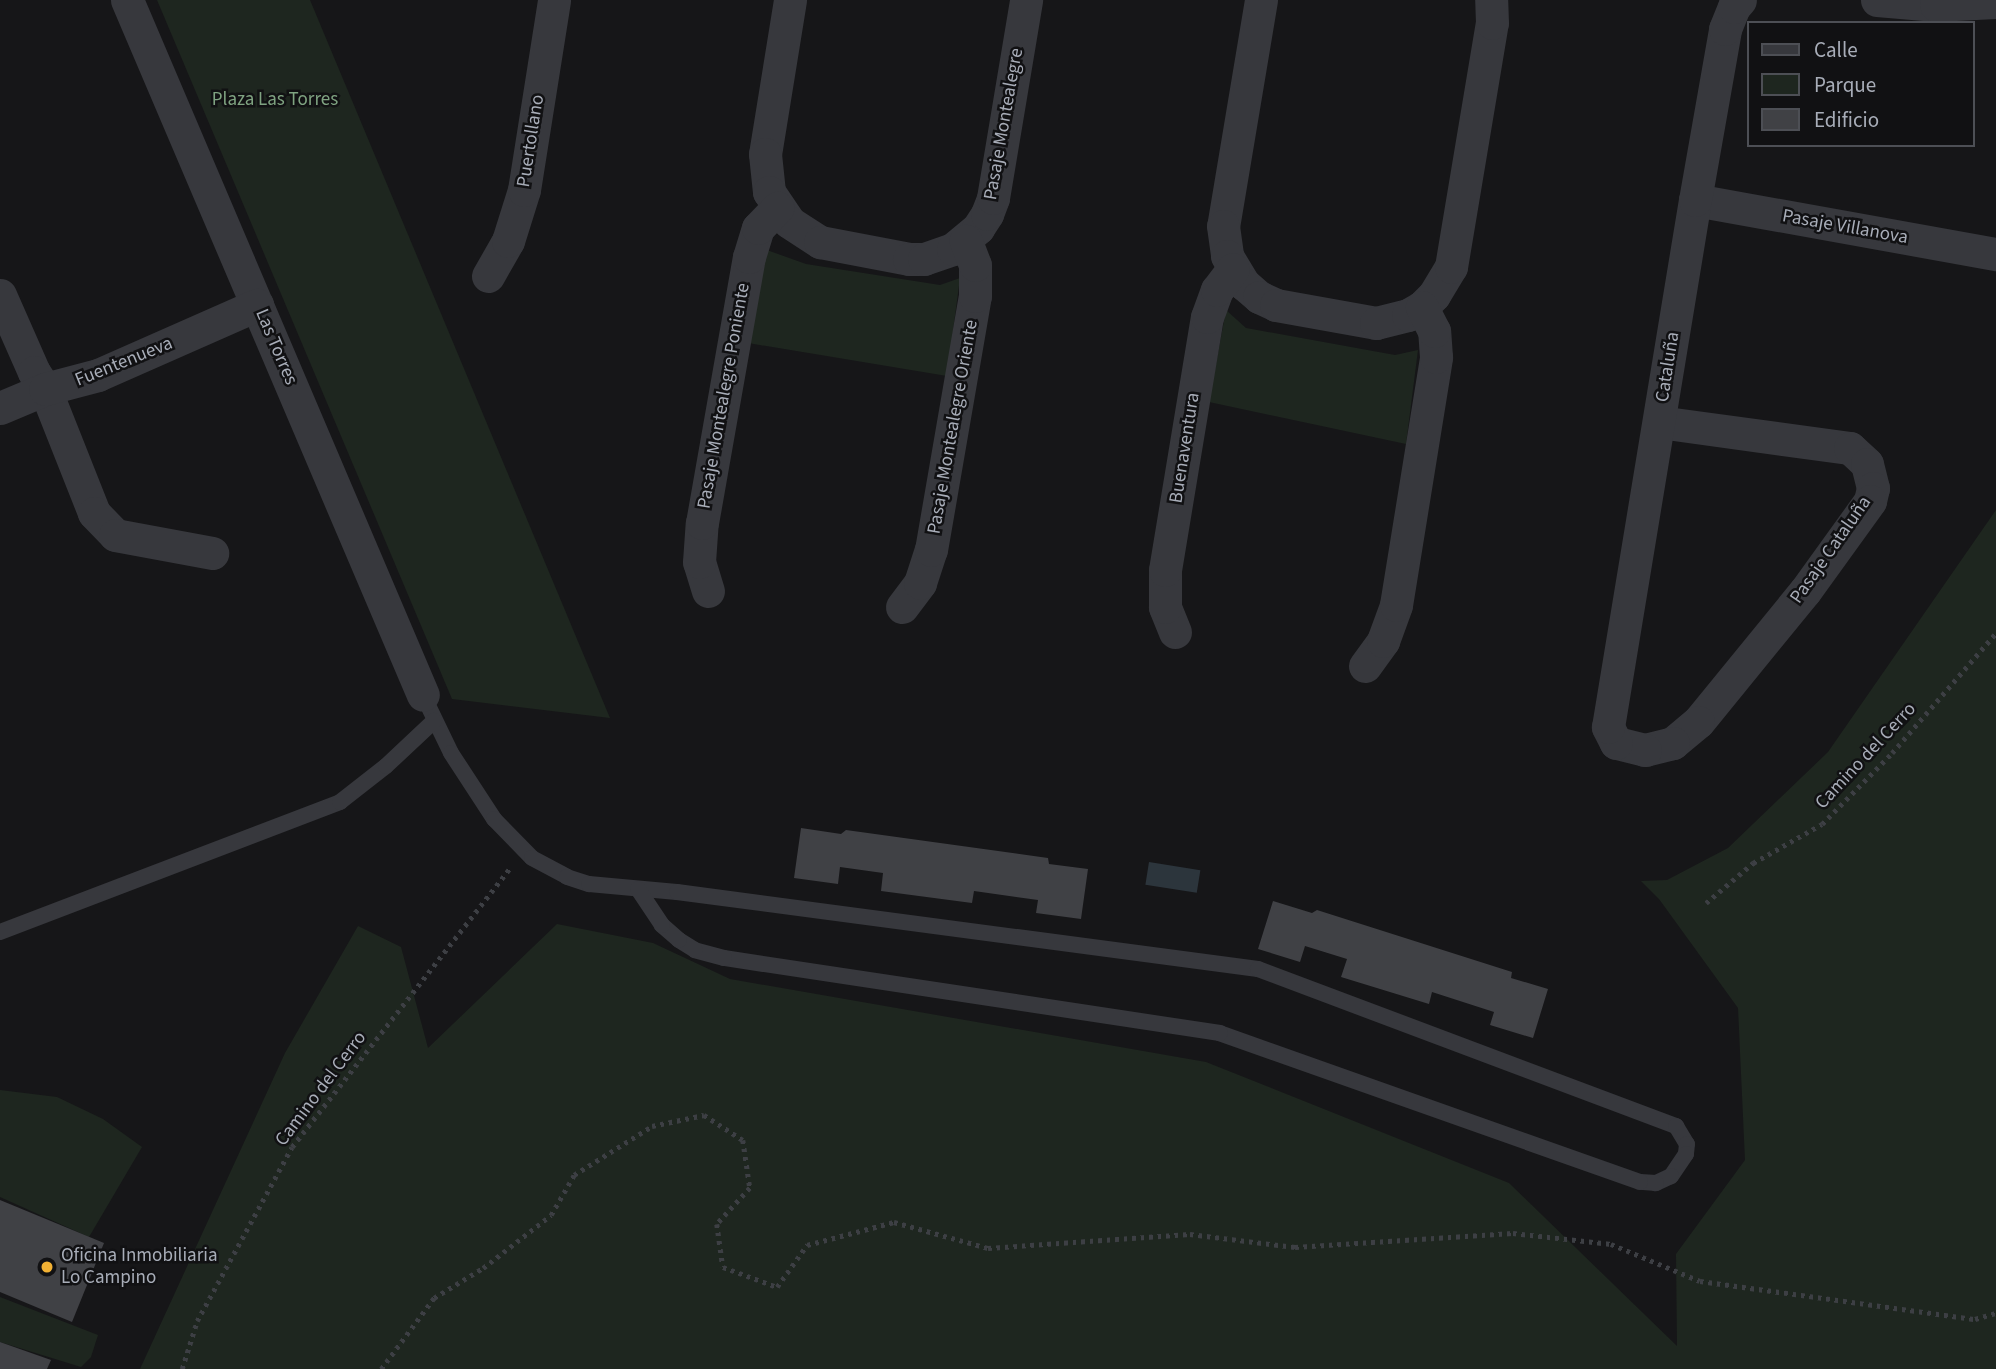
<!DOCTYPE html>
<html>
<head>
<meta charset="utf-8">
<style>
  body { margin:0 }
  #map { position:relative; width:1996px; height:1369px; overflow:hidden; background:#161618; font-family:"Source Sans 3",sans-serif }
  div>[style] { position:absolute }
  .green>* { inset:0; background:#1e261f }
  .water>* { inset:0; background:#2c353c; transform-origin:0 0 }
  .building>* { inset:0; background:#404145 }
  .path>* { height:4.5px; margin-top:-2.25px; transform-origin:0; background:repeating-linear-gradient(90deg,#3d3f44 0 3.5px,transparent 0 8.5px) }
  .service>* { height:16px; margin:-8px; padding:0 8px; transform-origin:8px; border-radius:8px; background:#37383d }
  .minor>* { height:33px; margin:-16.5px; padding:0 16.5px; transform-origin:16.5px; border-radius:16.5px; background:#37383d }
  .dots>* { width:19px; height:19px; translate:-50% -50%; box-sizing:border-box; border:4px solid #111113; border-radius:50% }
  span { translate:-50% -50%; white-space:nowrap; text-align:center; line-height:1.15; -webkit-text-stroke:5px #111113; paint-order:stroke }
  .park-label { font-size:19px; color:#7fa381 }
  .street-label { font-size:19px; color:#a8adb8 }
  .poi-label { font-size:19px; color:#a8adb8 }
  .left { translate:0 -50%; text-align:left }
  .legend { position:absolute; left:1747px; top:21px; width:228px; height:126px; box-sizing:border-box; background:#111113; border:2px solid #4d4f55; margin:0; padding:9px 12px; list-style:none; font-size:21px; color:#a8adb8 }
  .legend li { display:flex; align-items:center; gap:14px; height:35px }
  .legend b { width:35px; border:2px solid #4d4f55 }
</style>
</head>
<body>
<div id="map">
  <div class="green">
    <div style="clip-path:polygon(157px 0,310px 0,610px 718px,452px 699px)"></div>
    <div style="clip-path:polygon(764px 249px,806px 264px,940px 285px,960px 278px,947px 376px,748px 343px)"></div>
    <div style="clip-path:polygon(1226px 310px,1246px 328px,1395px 355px,1418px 350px,1406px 444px,1209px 402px)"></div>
    <div style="clip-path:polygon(1996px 510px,1996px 1369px,140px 1369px,285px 1053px,358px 926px,401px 947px,428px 1048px,557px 924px,653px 943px,730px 979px,1206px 1062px,1509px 1183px,1677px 1346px,1676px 1254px,1745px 1160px,1738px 1008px,1659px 899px,1641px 881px,1667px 880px,1728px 848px,1828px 752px)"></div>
    <div style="clip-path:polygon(0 1090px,57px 1097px,103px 1119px,142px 1147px,89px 1237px,0 1197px)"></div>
    <div style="clip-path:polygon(0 1297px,98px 1335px,91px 1357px,81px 1367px,0 1342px)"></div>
  </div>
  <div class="water">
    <div style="left:1149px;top:862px;width:52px;height:23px;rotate:9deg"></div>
  </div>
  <div class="building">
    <div style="clip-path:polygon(801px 828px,841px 834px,846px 830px,1048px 858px,1049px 864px,1088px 869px,1081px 919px,1036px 913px,1038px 900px,974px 891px,972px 903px,881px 891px,883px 873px,840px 867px,838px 884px,794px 878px)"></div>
    <div style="clip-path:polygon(1273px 901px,1312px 913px,1317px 910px,1512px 972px,1511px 978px,1548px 989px,1533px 1038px,1490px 1025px,1494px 1012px,1432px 992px,1429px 1004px,1341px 977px,1347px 959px,1305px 946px,1300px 962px,1258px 949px)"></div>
    <div style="clip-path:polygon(0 1200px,104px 1243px,72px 1322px,0 1292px)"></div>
    <div style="clip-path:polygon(0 1342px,51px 1360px,47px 1369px,0 1369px)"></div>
  </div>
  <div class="path">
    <div style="left:1706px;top:903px;width:62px;rotate:-40.4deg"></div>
    <div style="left:1753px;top:863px;width:79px;rotate:-29.5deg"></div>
    <div style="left:1822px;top:824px;width:100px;rotate:-45.4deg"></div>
    <div style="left:1892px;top:753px;width:159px;rotate:-49.1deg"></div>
    <div style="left:182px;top:1369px;width:50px;rotate:-72.6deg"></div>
    <div style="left:197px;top:1321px;width:198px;rotate:-61.4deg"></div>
    <div style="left:292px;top:1147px;width:353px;rotate:-52deg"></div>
    <div style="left:381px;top:1369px;width:89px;rotate:-53.3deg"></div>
    <div style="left:434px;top:1298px;width:57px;rotate:-31.5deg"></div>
    <div style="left:483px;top:1268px;width:86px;rotate:-37.9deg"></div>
    <div style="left:551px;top:1215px;width:46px;rotate:-60.1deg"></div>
    <div style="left:574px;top:1175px;width:92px;rotate:-32.1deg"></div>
    <div style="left:652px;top:1126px;width:53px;rotate:-11.9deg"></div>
    <div style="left:704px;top:1115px;width:46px;rotate:32.7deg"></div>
    <div style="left:743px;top:1140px;width:49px;rotate:81.7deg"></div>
    <div style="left:750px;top:1188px;width:49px;rotate:132.5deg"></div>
    <div style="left:717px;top:1224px;width:43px;rotate:82.1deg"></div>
    <div style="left:723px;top:1267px;width:58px;rotate:20.3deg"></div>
    <div style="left:777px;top:1287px;width:52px;rotate:-54.5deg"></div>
    <div style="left:807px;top:1245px;width:90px;rotate:-14.8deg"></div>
    <div style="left:894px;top:1222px;width:98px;rotate:15.5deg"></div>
    <div style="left:988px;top:1248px;width:202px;rotate:-4deg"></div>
    <div style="left:1190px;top:1234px;width:106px;rotate:7.1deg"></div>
    <div style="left:1295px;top:1247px;width:218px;rotate:-3.7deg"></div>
    <div style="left:1513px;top:1233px;width:99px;rotate:6.4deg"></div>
    <div style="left:1611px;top:1244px;width:96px;rotate:22.6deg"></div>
    <div style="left:1700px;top:1281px;width:278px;rotate:7.9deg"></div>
    <div style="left:1975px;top:1319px;width:22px;rotate:-16deg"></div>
  </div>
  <div class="service">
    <div style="left:423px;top:695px;width:64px;rotate:64.2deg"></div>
    <div style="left:451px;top:753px;width:79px;rotate:56.9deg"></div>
    <div style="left:494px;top:819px;width:54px;rotate:45.7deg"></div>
    <div style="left:532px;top:858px;width:40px;rotate:28deg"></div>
    <div style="left:567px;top:877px;width:23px;rotate:18deg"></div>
    <div style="left:589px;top:884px;width:88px;rotate:5.2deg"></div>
    <div style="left:677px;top:892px;width:586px;rotate:7.55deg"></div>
    <div style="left:1258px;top:969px;width:447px;rotate:20.6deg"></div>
    <div style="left:1676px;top:1126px;width:21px;rotate:59deg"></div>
    <div style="left:1687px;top:1144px;width:10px;rotate:96deg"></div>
    <div style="left:1686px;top:1154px;width:27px;rotate:124deg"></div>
    <div style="left:1671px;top:1176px;width:17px;rotate:155deg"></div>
    <div style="left:1656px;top:1183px;width:16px;rotate:-176deg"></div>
    <div style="left:1640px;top:1182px;width:446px;rotate:-160.5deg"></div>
    <div style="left:1220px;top:1033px;width:502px;rotate:-171.4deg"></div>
    <div style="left:724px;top:958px;width:30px;rotate:-165deg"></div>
    <div style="left:695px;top:950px;width:19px;rotate:-148deg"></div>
    <div style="left:679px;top:940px;width:23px;rotate:-139deg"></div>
    <div style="left:662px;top:925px;width:43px;rotate:-123.7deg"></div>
    <div style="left:0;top:932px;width:364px;rotate:-20.9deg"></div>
    <div style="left:340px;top:802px;width:58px;rotate:-38deg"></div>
    <div style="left:386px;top:766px;width:66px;rotate:-43.2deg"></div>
  </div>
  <div class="minor">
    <div style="left:127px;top:0;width:755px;rotate:66.93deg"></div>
    <div style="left:790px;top:0;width:156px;rotate:99.2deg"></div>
    <div style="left:765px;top:154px;width:38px;rotate:84deg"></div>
    <div style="left:769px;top:192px;width:36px;rotate:56deg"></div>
    <div style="left:789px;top:222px;width:37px;rotate:33deg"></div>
    <div style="left:820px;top:242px;width:91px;rotate:10.8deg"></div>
    <div style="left:909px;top:259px;width:15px"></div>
    <div style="left:924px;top:259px;width:31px;rotate:-19deg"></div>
    <div style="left:953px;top:249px;width:33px;rotate:-40deg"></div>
    <div style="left:978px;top:228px;width:17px;rotate:-57deg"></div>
    <div style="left:987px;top:214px;width:17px;rotate:-69deg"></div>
    <div style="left:993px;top:198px;width:201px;rotate:-80.5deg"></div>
    <div style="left:1261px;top:0;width:229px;rotate:99.5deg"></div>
    <div style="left:1223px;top:226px;width:30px;rotate:82deg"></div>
    <div style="left:1227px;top:256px;width:33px;rotate:59deg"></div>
    <div style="left:1244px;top:284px;width:20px;rotate:41deg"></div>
    <div style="left:1259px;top:297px;width:19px;rotate:25deg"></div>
    <div style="left:1276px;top:305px;width:102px;rotate:10.2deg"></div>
    <div style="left:1376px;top:323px;width:33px;rotate:-14deg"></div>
    <div style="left:1408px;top:315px;width:16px;rotate:-30deg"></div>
    <div style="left:1422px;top:307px;width:17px;rotate:-45deg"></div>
    <div style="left:1434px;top:295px;width:33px;rotate:-59deg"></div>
    <div style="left:1451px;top:267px;width:247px;rotate:-80.5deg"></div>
    <div style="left:1492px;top:23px;width:23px;rotate:-92deg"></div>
    <div style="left:1877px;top:0;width:59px;rotate:4.8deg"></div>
    <div style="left:1936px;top:5px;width:60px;rotate:-2.9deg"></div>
    <div style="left:1695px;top:200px;width:306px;rotate:10.2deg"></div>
    <div style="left:488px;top:276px;width:40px;rotate:-60.3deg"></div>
    <div style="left:508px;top:241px;width:53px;rotate:-72.6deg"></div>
    <div style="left:524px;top:190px;width:192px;rotate:-81deg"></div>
    <div style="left:0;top:295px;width:84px;rotate:66.2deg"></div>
    <div style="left:34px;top:372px;width:20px;rotate:57deg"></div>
    <div style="left:45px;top:389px;width:133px;rotate:68.4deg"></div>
    <div style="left:94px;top:513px;width:30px;rotate:46deg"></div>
    <div style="left:115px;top:535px;width:99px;rotate:10.5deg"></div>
    <div style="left:0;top:408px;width:49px;rotate:-22.9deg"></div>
    <div style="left:45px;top:389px;width:55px;rotate:-14.8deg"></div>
    <div style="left:98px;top:375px;width:174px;rotate:-23.8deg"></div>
    <div style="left:1659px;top:422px;width:193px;rotate:7.8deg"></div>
    <div style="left:1850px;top:448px;width:23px;rotate:43deg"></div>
    <div style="left:1867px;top:464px;width:25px;rotate:76deg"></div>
    <div style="left:1873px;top:488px;width:13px;rotate:103deg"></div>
    <div style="left:1870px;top:501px;width:111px;rotate:125.8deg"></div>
    <div style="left:1805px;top:591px;width:169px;rotate:129.2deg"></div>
    <div style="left:1698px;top:722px;width:33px;rotate:140deg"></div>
    <div style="left:1673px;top:743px;width:29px;rotate:166deg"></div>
    <div style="left:1645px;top:750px;width:30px;rotate:-166deg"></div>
    <div style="left:1616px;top:743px;width:18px;rotate:-117deg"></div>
    <div style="left:1608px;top:727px;width:534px;rotate:-80.63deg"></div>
    <div style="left:1695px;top:200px;width:174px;rotate:-80deg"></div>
    <div style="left:1725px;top:29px;width:24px;rotate:-68deg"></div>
    <div style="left:1734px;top:7px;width:9px;rotate:-49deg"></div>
    <div style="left:708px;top:591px;width:30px;rotate:-107deg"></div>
    <div style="left:699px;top:562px;width:39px;rotate:-86deg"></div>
    <div style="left:702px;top:523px;width:270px;rotate:-80deg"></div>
    <div style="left:749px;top:257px;width:30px;rotate:-73deg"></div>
    <div style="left:758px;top:228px;width:28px;rotate:-46deg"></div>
    <div style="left:902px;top:607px;width:30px;rotate:-53deg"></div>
    <div style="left:920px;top:583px;width:35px;rotate:-72deg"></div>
    <div style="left:931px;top:550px;width:258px;rotate:-80.2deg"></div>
    <div style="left:975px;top:296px;width:31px;rotate:-90deg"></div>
    <div style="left:975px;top:265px;width:26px;rotate:-111deg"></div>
    <div style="left:1175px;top:632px;width:27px;rotate:-112deg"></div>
    <div style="left:1165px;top:607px;width:37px;rotate:-90deg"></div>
    <div style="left:1165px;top:570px;width:256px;rotate:-80.6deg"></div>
    <div style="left:1207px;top:317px;width:29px;rotate:-70deg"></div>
    <div style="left:1217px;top:290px;width:26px;rotate:-53deg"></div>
    <div style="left:1365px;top:666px;width:31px;rotate:-54deg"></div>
    <div style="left:1383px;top:641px;width:38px;rotate:-70deg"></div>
    <div style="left:1396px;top:605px;width:251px;rotate:-80.8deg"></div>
    <div style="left:1436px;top:357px;width:26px;rotate:-94deg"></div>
    <div style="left:1434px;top:331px;width:27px;rotate:-117deg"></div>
  </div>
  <div class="dots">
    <div style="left:47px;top:1267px;background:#f2b134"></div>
  </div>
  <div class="park-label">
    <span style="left:275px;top:100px">Plaza Las Torres</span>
  </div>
  <div class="street-label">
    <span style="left:1004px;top:124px;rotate:-80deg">Pasaje Montealegre</span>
    <span style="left:531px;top:141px;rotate:-81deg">Puertollano</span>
    <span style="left:1845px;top:227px;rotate:10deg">Pasaje Villanova</span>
    <span style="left:276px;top:347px;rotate:67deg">Las Torres</span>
    <span style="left:124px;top:362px;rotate:-22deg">Fuentenueva</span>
    <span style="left:1668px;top:367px;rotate:-81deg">Cataluña</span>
    <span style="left:724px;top:396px;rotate:-80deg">Pasaje Montealegre Poniente</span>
    <span style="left:953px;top:427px;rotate:-80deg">Pasaje Montealegre Oriente</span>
    <span style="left:1185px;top:448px;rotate:-81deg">Buenaventura</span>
    <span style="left:1831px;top:550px;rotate:-55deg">Pasaje Cataluña</span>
    <span style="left:1866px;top:756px;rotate:-47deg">Camino del Cerro</span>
    <span style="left:321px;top:1089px;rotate:-53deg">Camino del Cerro</span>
  </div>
  <div class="poi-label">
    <span class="left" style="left:61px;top:1267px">Oficina Inmobiliaria<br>Lo Campino</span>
  </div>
  <ul class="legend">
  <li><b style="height:9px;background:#37383d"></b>Calle</li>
  <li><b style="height:19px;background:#1e261f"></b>Parque</li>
  <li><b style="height:19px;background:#404145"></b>Edificio</li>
  </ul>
</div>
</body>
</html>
